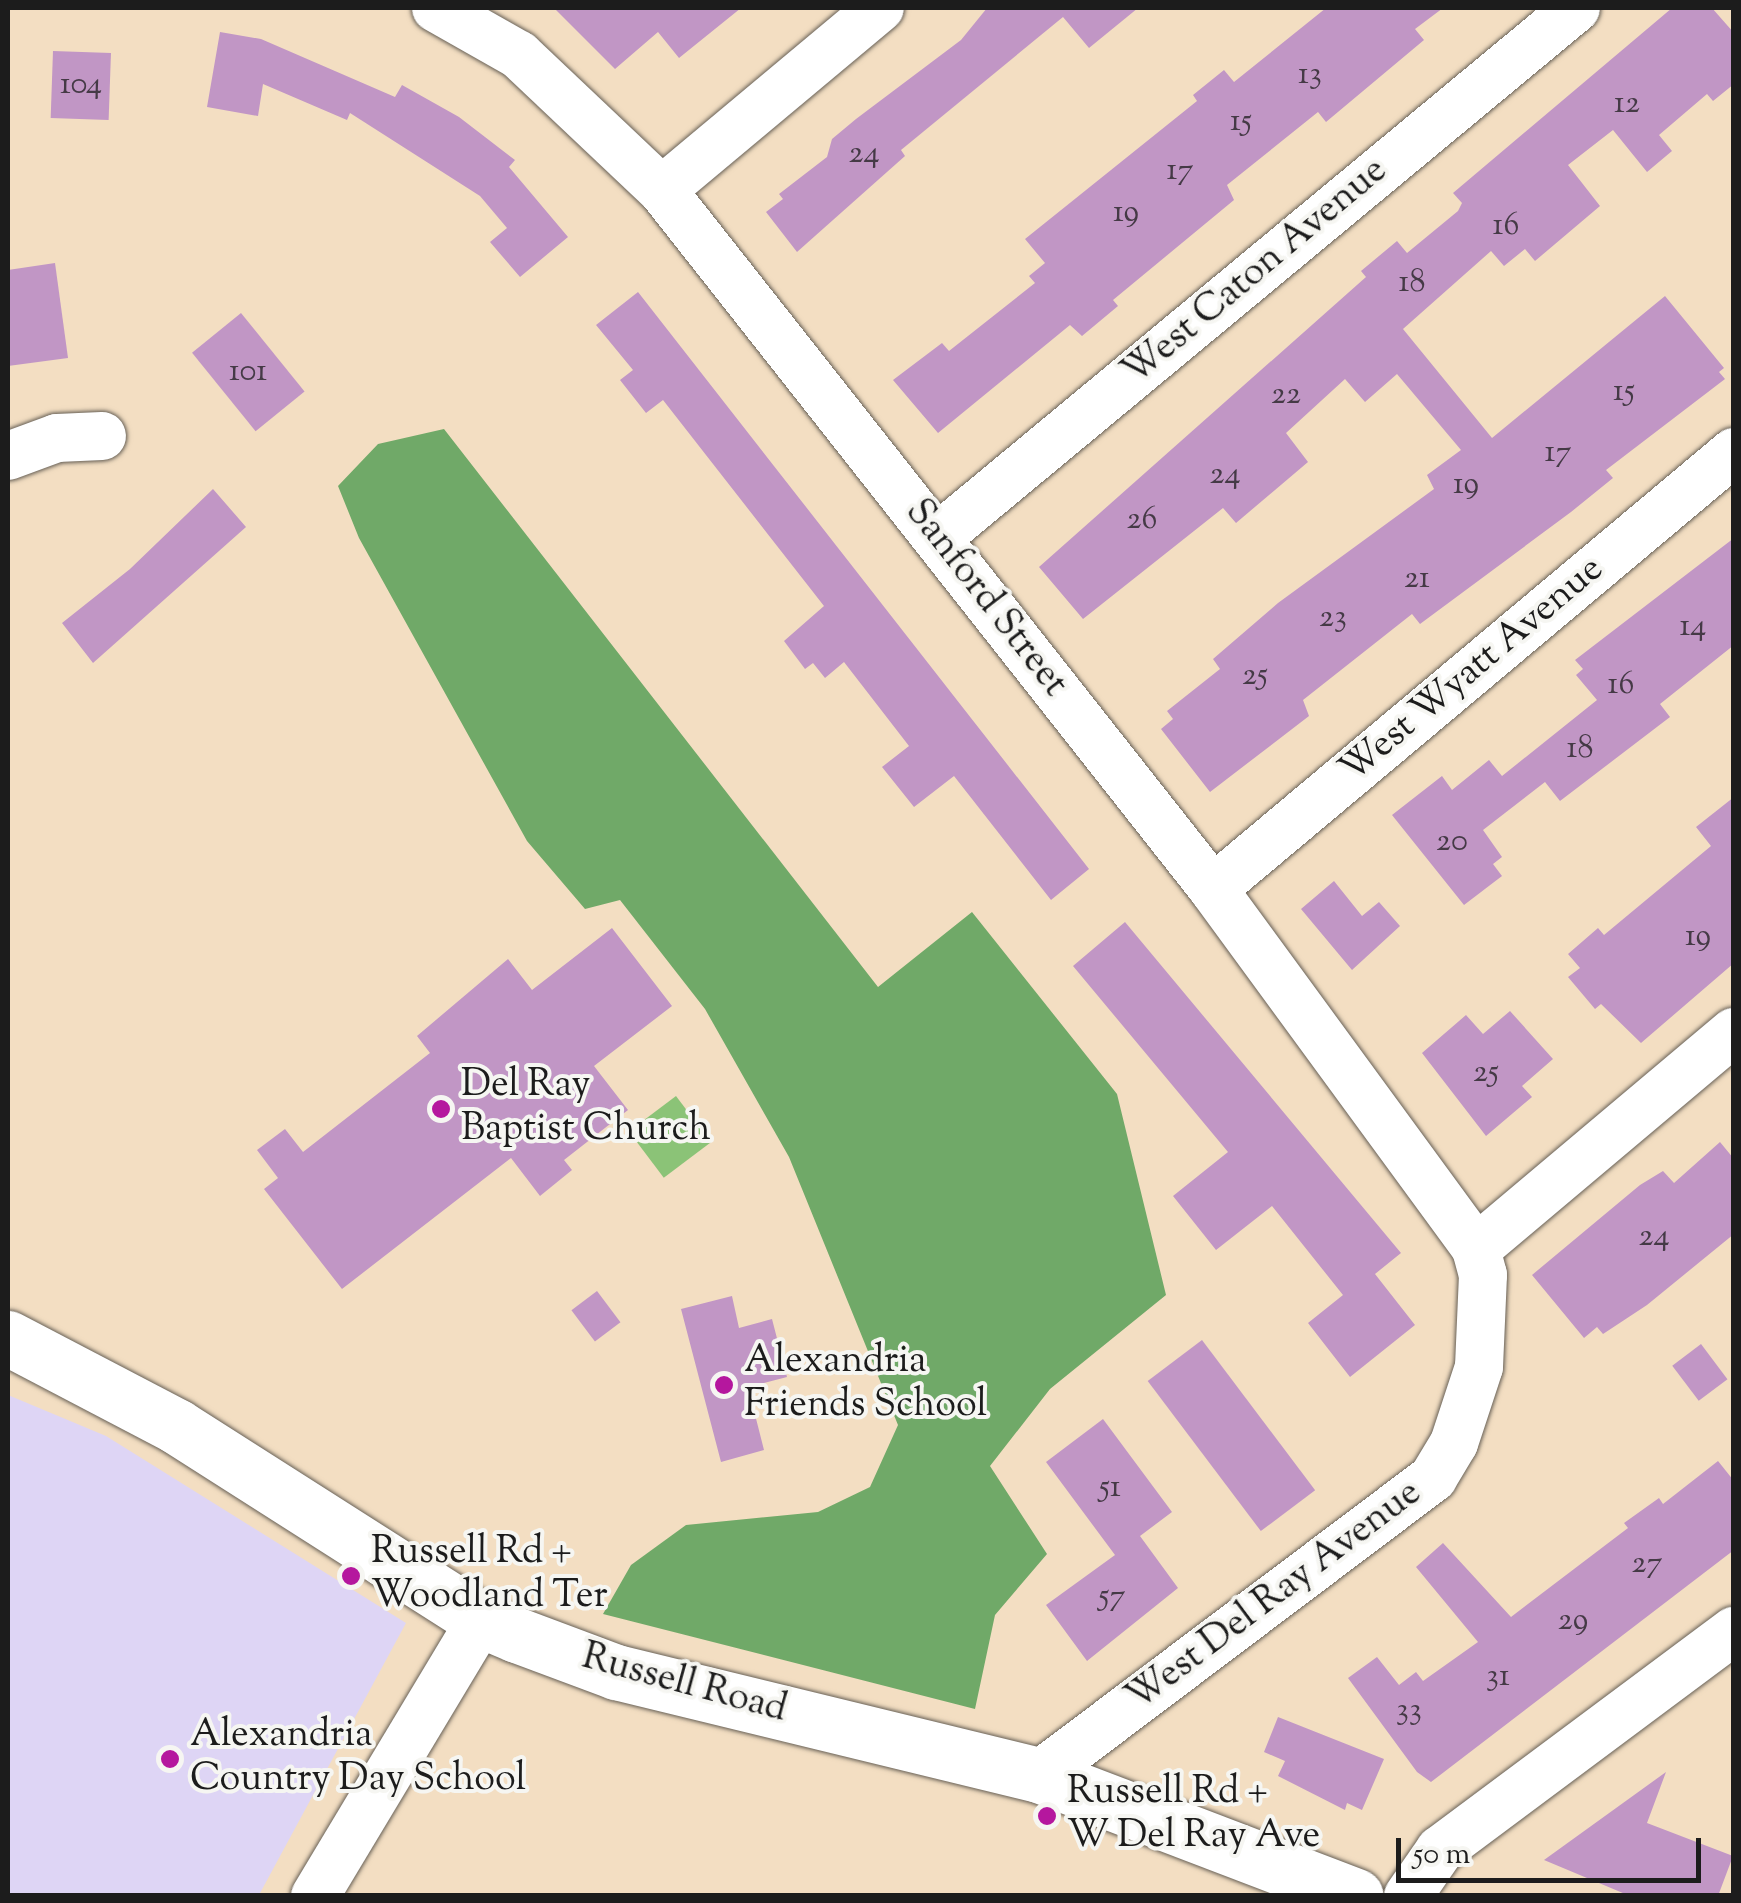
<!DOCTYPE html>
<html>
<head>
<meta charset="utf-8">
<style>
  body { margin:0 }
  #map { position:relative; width:1741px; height:1903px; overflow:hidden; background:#f3dec2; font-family:"Sorts Mill Goudy",serif }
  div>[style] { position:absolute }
  .built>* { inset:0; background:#ded5f5 }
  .green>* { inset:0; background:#8bc377; transform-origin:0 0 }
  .forest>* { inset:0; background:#70a968 }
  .building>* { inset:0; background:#c196c5; transform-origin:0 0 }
  .roads { filter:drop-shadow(0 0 2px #676056) drop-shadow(0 0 2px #676056) }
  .minor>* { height:48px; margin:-24px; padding:0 24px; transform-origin:24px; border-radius:24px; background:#fff }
  .tertiary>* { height:55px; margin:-27.5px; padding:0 27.5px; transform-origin:27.5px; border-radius:27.5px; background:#fff }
  .dots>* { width:28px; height:28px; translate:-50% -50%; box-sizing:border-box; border:5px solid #f6f6f2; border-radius:50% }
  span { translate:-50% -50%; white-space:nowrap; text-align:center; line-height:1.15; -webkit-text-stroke:8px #f6f6f2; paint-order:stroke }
  .number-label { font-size:32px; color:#453a46 }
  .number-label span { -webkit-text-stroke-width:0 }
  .street-label { font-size:38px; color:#1c1c1c }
  .poi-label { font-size:38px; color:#1c1c1c }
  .left { translate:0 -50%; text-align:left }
  .frame { position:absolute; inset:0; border:10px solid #1c1c1c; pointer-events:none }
  .scale { position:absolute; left:1396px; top:1838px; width:305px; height:45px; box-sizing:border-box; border:5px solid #1c1c1c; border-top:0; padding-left:12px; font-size:30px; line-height:35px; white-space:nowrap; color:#1c1c1c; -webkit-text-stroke:8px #f6f6f2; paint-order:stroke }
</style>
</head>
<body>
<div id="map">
  <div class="built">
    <div style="clip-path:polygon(8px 1395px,106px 1436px,406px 1623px,259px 1895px,8px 1895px)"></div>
  </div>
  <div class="green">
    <div style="left:676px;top:1096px;width:58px;height:59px;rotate:53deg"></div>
  </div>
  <div class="forest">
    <div style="clip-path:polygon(444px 429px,878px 987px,972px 912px,1117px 1094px,1166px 1295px,1050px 1389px,990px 1466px,1047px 1554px,995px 1615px,975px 1709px,603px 1614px,631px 1565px,686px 1525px,818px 1512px,870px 1487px,898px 1425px,789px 1157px,705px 1009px,620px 900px,585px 909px,527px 841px,359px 538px,338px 486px,378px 444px)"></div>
  </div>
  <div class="building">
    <div style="clip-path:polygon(554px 8px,741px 8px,679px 58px,658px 32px,615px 69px)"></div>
    <div style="clip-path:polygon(987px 8px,1138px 8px,1089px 48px,1063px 17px,901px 150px,905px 156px,797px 252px,766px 212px,783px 199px,779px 194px,827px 157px,832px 139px,856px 119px,961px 40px)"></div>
    <div style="clip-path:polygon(1326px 8px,1443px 8px,1415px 29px,1424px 40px,1326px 122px,1318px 112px,1227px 185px,1234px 200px,1113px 300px,1118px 306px,1082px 336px,1070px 325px,938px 433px,893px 380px,942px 343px,949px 351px,1035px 283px,1029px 276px,1045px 263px,1025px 239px,1197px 101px,1193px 95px,1224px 70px,1234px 82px)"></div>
    <div style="clip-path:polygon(1672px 8px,1712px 8px,1734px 33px,1734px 84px,1713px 101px,1707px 94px,1659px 135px,1672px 151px,1647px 172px,1613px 130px,1568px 165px,1600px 206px,1535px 261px,1525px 249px,1504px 266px,1491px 251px,1403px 329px,1492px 438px,1665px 296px,1724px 368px,1719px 372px,1725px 379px,1606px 470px,1613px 478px,1571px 512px,1420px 624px,1412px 614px,1303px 700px,1309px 716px,1210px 792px,1161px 729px,1173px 719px,1167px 711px,1220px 669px,1213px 659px,1278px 603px,1434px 489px,1427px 475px,1461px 450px,1397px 374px,1365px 402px,1345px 379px,1286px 433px,1308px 462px,1236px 523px,1223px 508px,1083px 619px,1039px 567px,1366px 277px,1361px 271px,1397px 241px,1407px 253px,1458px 211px,1462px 203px,1453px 193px)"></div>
    <div style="clip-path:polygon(220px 32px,261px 39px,395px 97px,402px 85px,459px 117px,515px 160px,509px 167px,568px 237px,520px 277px,490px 242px,507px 228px,480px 196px,350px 113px,347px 120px,263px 84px,258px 116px,207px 107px)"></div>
    <div style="left:53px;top:51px;width:58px;height:67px;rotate:2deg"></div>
    <div style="clip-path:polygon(55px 263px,68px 358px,8px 366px,8px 270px)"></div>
    <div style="clip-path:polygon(638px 292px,1089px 869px,1051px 900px,954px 776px,914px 807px,882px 767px,909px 746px,844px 662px,825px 678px,813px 663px,805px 669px,784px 641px,824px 606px,663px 400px,646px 413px,620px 380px,633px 370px,596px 325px)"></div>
    <div style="left:241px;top:313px;width:101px;height:63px;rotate:51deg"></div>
    <div style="clip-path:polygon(213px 489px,246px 527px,93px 663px,62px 623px,130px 569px)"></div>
    <div style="clip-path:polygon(1734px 538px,1734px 645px,1660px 704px,1670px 717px,1560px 801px,1545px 782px,1483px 830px,1502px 857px,1493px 864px,1502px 876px,1464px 905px,1392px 815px,1442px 776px,1452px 790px,1489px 760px,1502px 776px,1597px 700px,1576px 675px,1583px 669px,1575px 660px)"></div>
    <div style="clip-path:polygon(1734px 797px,1734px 963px,1641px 1043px,1601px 1004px,1595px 1009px,1568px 977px,1580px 968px,1568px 954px,1598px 928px,1604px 935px,1711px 846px,1696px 827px)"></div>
    <div style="clip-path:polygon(1334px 881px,1362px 916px,1379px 902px,1400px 926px,1352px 970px,1301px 909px)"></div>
    <div style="clip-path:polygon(1125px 922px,1401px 1253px,1375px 1274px,1415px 1325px,1350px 1377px,1308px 1323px,1343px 1295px,1272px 1206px,1216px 1250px,1173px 1196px,1228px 1152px,1073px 966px)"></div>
    <div style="clip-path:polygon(612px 928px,672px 1006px,594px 1066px,628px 1110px,564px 1160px,572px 1170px,540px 1196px,511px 1158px,342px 1289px,264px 1189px,278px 1178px,257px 1150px,285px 1129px,303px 1152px,430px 1053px,417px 1036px,508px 959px,532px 990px)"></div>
    <div style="clip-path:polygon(1510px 1011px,1553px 1059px,1522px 1086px,1532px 1097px,1486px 1136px,1422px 1053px,1466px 1015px,1483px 1034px)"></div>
    <div style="clip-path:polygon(1720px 1142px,1734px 1159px,1734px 1234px,1647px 1305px,1603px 1334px,1597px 1327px,1584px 1338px,1532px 1275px,1640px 1185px,1663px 1171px,1674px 1183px)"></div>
    <div style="left:597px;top:1291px;width:39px;height:32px;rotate:53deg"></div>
    <div style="clip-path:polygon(732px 1296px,739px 1328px,772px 1319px,787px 1377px,748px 1387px,764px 1450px,721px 1462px,681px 1309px)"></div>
    <div style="left:1202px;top:1340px;width:188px;height:68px;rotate:53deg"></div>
    <div style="left:1701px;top:1344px;width:44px;height:36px;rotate:53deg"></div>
    <div style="clip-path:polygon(1103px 1419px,1172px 1512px,1140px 1536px,1178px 1588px,1087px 1661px,1046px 1605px,1115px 1555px,1046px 1462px)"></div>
    <div style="clip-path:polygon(1718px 1461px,1734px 1481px,1734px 1550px,1431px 1782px,1417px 1772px,1348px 1678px,1377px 1657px,1399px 1685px,1416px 1672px,1423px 1681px,1478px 1642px,1416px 1567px,1443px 1543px,1511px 1617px,1628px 1528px,1624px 1523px,1659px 1498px,1663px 1504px)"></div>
    <div style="clip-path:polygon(1278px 1717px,1384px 1759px,1362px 1810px,1347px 1803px,1345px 1810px,1278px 1776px,1285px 1761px,1264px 1752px)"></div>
    <div style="clip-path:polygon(1666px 1772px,1647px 1823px,1733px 1856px,1718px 1896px,1630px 1896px,1544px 1860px)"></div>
  </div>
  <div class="roads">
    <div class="minor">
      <div style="left:436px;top:8px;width:95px;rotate:29.5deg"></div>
      <div style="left:519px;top:55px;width:197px;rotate:43.4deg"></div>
      <div style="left:662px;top:190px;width:890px;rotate:51.75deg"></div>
      <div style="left:1213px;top:889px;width:446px;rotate:53.8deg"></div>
      <div style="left:1476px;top:1249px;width:27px;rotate:75deg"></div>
      <div style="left:1483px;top:1275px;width:92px;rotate:92.5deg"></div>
      <div style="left:1479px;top:1367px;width:80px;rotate:108.2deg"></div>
      <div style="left:1454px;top:1443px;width:41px;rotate:121deg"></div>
      <div style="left:1433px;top:1478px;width:493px;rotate:143deg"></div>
      <div style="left:662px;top:190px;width:284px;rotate:-39.9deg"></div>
      <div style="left:8px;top:456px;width:52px;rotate:-20.2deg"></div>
      <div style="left:57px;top:438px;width:45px;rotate:-2.5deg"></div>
      <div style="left:937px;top:538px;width:830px;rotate:-39.67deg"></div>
      <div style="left:1213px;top:889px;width:680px;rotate:-39.99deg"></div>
      <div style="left:1476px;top:1249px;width:337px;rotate:-40.1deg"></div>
      <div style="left:315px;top:1896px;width:322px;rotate:-59deg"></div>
      <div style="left:1408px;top:1896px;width:56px;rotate:-55.2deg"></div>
      <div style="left:1440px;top:1850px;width:367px;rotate:-36.7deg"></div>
    </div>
    <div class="tertiary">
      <div style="left:8px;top:1338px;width:190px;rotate:27.6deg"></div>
      <div style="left:176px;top:1426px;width:361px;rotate:32.5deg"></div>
      <div style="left:481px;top:1620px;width:39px;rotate:23deg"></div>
      <div style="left:517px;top:1635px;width:106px;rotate:20.5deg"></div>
      <div style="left:616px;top:1672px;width:435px;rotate:13.7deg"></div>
      <div style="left:1039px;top:1775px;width:339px;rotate:20.9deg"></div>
    </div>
  </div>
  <div class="dots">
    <div style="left:441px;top:1109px;background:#b5179e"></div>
    <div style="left:724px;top:1385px;background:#b5179e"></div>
    <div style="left:351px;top:1576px;background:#b5179e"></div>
    <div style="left:170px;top:1759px;background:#b5179e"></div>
    <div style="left:1047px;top:1816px;background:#b5179e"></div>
  </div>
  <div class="number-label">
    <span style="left:1310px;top:75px">13</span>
    <span style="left:81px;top:85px">104</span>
    <span style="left:1627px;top:104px">12</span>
    <span style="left:1241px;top:122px">15</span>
    <span style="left:864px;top:154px">24</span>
    <span style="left:1180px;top:171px">17</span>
    <span style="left:1126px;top:213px">19</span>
    <span style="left:1506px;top:226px">16</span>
    <span style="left:1412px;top:283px">18</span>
    <span style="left:248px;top:372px">101</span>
    <span style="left:1624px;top:392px">15</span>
    <span style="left:1286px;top:395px">22</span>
    <span style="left:1558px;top:453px">17</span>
    <span style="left:1225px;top:475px">24</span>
    <span style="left:1466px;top:485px">19</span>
    <span style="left:1142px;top:520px">26</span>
    <span style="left:1417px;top:579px">21</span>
    <span style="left:1333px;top:618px">23</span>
    <span style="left:1693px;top:627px">14</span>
    <span style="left:1255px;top:676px">25</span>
    <span style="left:1621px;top:685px">16</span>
    <span style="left:1580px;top:749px">18</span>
    <span style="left:1452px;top:842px">20</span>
    <span style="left:1698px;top:937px">19</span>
    <span style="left:1486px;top:1073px">25</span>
    <span style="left:1654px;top:1237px">24</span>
    <span style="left:1110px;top:1488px">51</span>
    <span style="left:1647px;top:1564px">27</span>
    <span style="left:1112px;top:1597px">57</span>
    <span style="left:1573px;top:1621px">29</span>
    <span style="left:1498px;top:1677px">31</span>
    <span style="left:1409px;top:1711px">33</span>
  </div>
  <div class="street-label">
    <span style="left:1256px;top:273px;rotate:-40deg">West Caton Avenue</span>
    <span style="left:985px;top:599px;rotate:52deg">Sanford Street</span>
    <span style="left:1473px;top:671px;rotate:-40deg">West Wyatt Avenue</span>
    <span style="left:1275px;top:1597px;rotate:-37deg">West Del Ray Avenue</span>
    <span style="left:684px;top:1685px;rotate:15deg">Russell Road</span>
  </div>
  <div class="poi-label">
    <span class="left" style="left:461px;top:1109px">Del Ray<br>Baptist Church</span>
    <span class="left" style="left:744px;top:1385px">Alexandria<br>Friends School</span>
    <span class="left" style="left:371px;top:1576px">Russell Rd +<br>Woodland Ter</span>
    <span class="left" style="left:190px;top:1759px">Alexandria<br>Country Day School</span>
    <span class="left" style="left:1067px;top:1816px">Russell Rd +<br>W Del Ray Ave</span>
  </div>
  <div class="frame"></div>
  <div class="scale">50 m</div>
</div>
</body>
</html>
